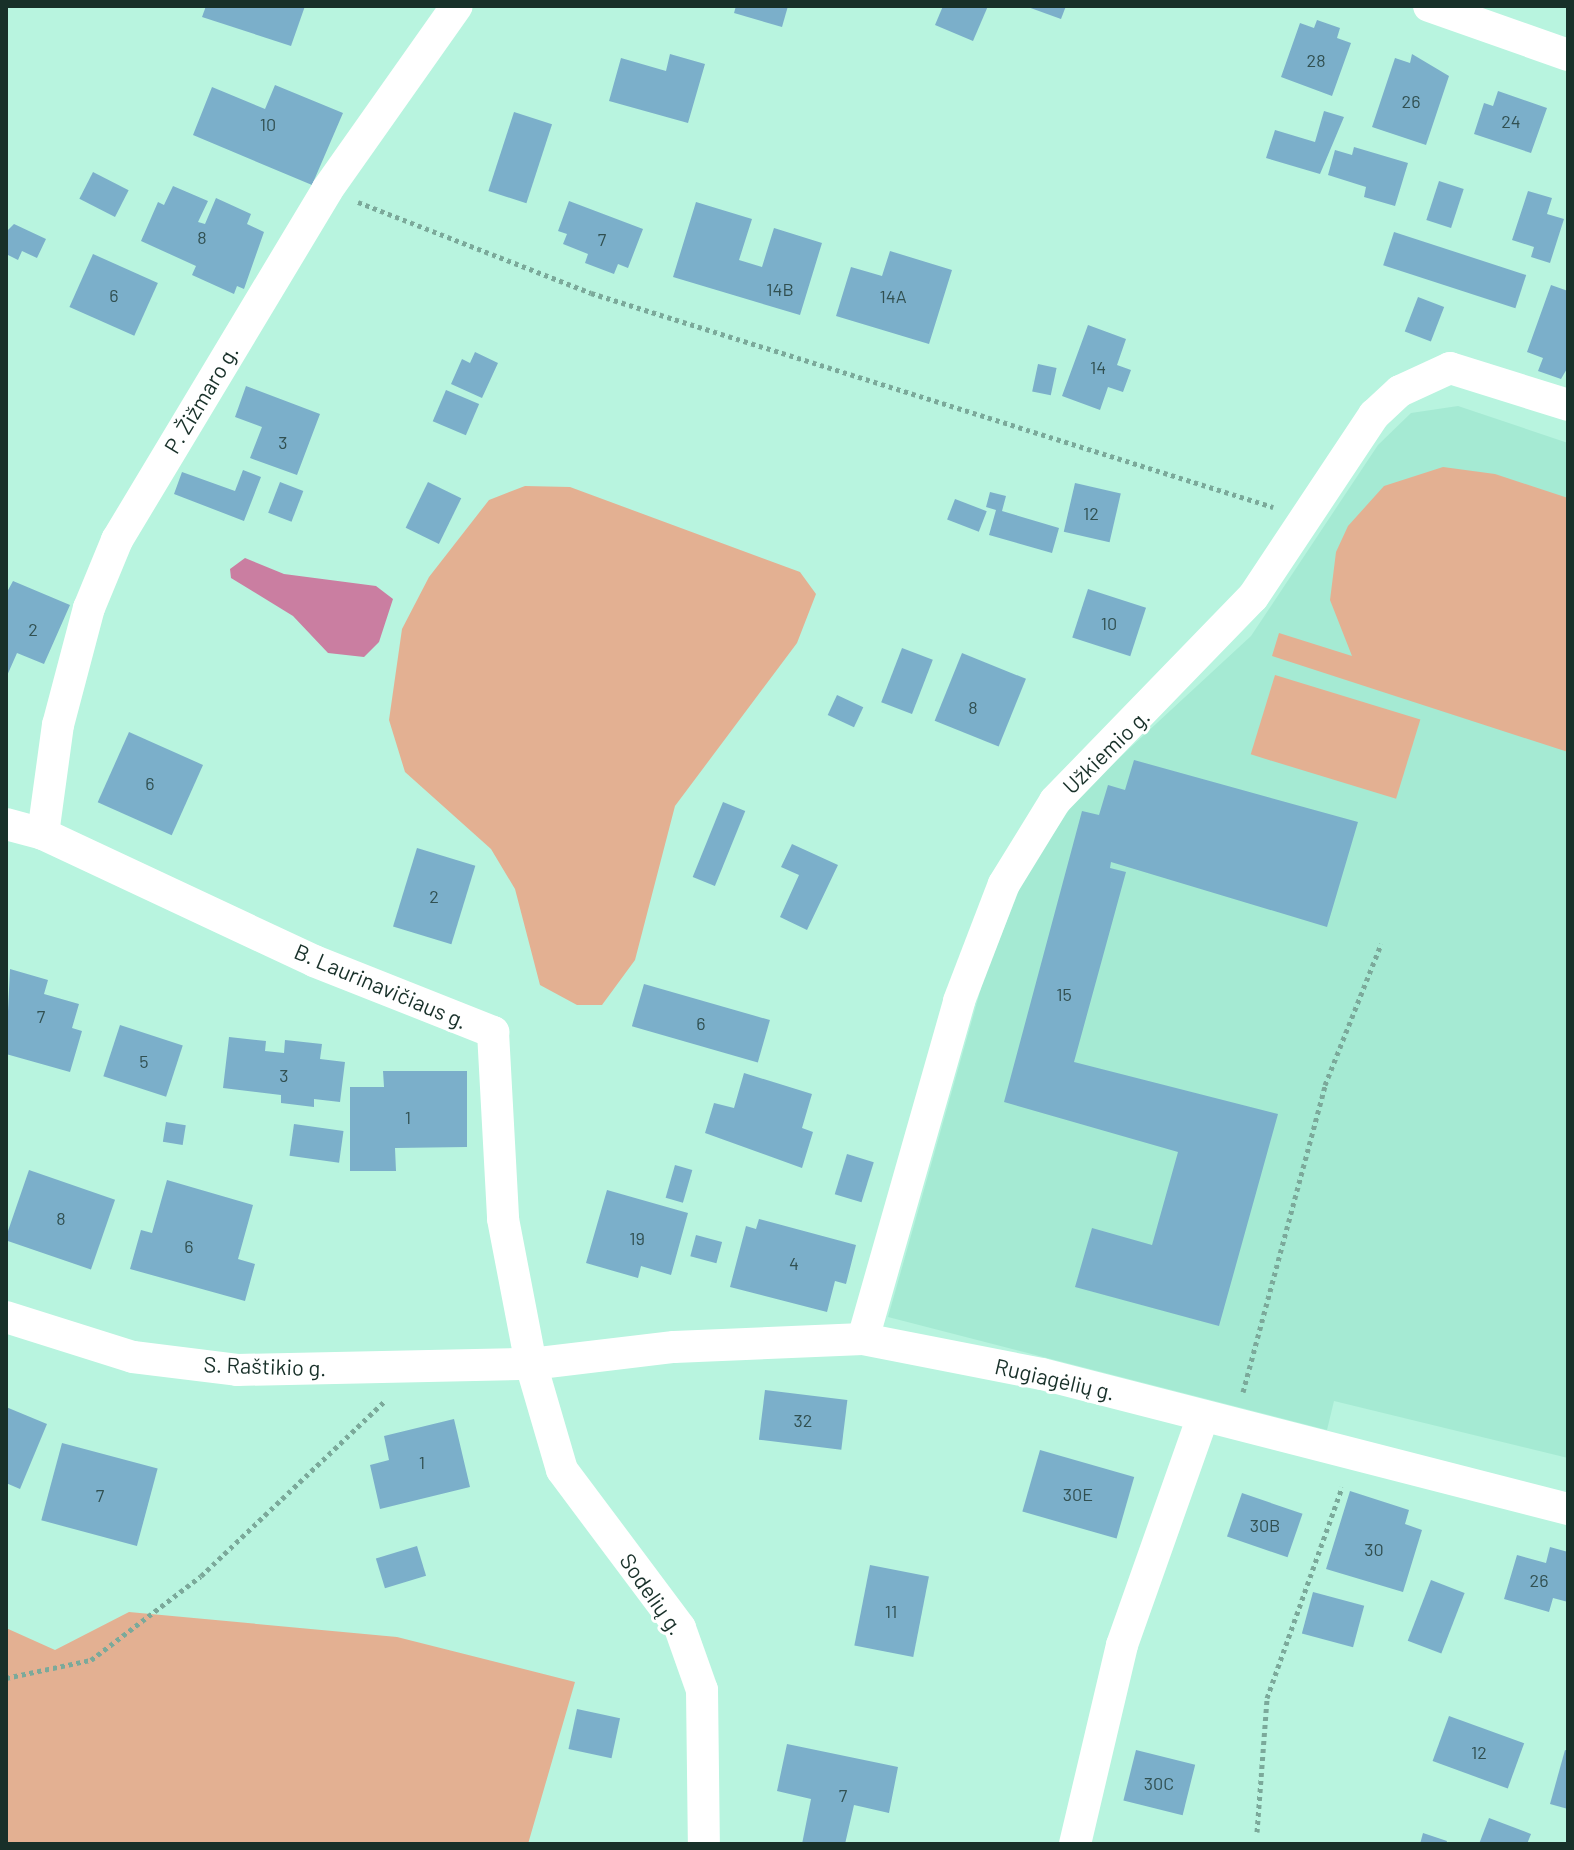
<!DOCTYPE html>
<html>
<head>
<meta charset="utf-8">
<style>
  body { margin:0 }
  #map { position:relative; width:1574px; height:1850px; overflow:hidden; background:#b8f4df; font-family:Barlow,sans-serif }
  div>[style] { position:absolute }
  .built>* { inset:0; background:#a5ead3 }
  .green>* { inset:0; background:#e3b092; transform-origin:0 0 }
  .water>* { inset:0; background:#ca7ea1 }
  .building>* { inset:0; background:#7bafca; transform-origin:0 0 }
  .path>* { height:5px; margin-top:-2.5px; transform-origin:0; background:repeating-linear-gradient(90deg,#7ba99a 0 4px,transparent 0 8px) }
  .minor>* { height:32px; margin:-16px; padding:0 16px; transform-origin:16px; border-radius:16px; background:#fff }
  span { translate:-50% -50%; white-space:nowrap; text-align:center; line-height:1.15; -webkit-text-stroke:6px #fff; paint-order:stroke }
  .number-label { font-size:18px; color:#315051 }
  .number-label span { -webkit-text-stroke-width:0 }
  .street-label { font-size:22px; color:#183029 }
  .frame { position:absolute; inset:0; border:8px solid #183029; pointer-events:none }
</style>
</head>
<body>
<div id="map">
  <div class="built">
    <div style="clip-path:polygon(1458px 406px,1568px 443px,1568px 1458px,1334px 1401px,1327px 1430px,888px 1317px,983px 981px,1023px 880px,1078px 796px,1251px 636px,1378px 445px,1411px 413px)"></div>
  </div>
  <div class="green">
    <div style="clip-path:polygon(1443px 467px,1495px 474px,1568px 498px,1568px 752px,1272px 656px,1279px 633px,1352px 656px,1330px 600px,1336px 552px,1348px 526px,1384px 486px)"></div>
    <div style="clip-path:polygon(525px 486px,570px 487px,800px 572px,816px 594px,797px 643px,675px 806px,635px 960px,602px 1005px,577px 1005px,540px 985px,515px 889px,491px 849px,405px 772px,389px 720px,402px 629px,429px 577px,489px 500px)"></div>
    <div style="left:1275px;top:675px;width:152px;height:83px;rotate:17deg"></div>
    <div style="clip-path:polygon(129px 1612px,397px 1637px,575px 1682px,528px 1844px,6px 1844px,6px 1628px,55px 1650px)"></div>
  </div>
  <div class="water">
    <div style="clip-path:polygon(245px 558px,284px 574px,376px 586px,393px 599px,379px 642px,364px 657px,328px 653px,293px 616px,231px 578px,230px 569px)"></div>
  </div>
  <div class="building">
    <div style="clip-path:polygon(206px 6px,305px 6px,291px 46px,202px 17px)"></div>
    <div style="clip-path:polygon(736px 6px,788px 6px,782px 27px,734px 13px)"></div>
    <div style="clip-path:polygon(943px 6px,988px 6px,973px 41px,935px 25px)"></div>
    <div style="clip-path:polygon(1025px 6px,1066px 6px,1061px 19px)"></div>
    <div style="clip-path:polygon(1317px 20px,1340px 28px,1337px 38px,1351px 43px,1332px 96px,1281px 77px,1300px 23px,1314px 28px)"></div>
    <div style="clip-path:polygon(670px 54px,705px 64px,688px 123px,609px 101px,621px 58px,666px 71px)"></div>
    <div style="clip-path:polygon(1412px 54px,1449px 76px,1426px 145px,1372px 127px,1395px 58px,1410px 63px)"></div>
    <div style="clip-path:polygon(275px 85px,343px 113px,312px 185px,193px 135px,212px 87px,265px 109px)"></div>
    <div style="clip-path:polygon(1498px 91px,1547px 108px,1531px 153px,1474px 134px,1484px 103px,1493px 106px)"></div>
    <div style="clip-path:polygon(1324px 111px,1344px 117px,1320px 174px,1266px 158px,1275px 130px,1315px 142px)"></div>
    <div style="left:514px;top:112px;width:40px;height:83px;rotate:18deg"></div>
    <div style="clip-path:polygon(1354px 147px,1408px 163px,1395px 206px,1364px 197px,1366px 187px,1328px 175px,1335px 150px,1352px 155px)"></div>
    <div style="left:93px;top:172px;width:40px;height:30px;rotate:27deg"></div>
    <div style="left:1439px;top:181px;width:26px;height:41px;rotate:18deg"></div>
    <div style="clip-path:polygon(173px 186px,208px 201px,198px 222px,205px 224px,216px 198px,251px 214px,247px 224px,264px 232px,244px 289px,237px 286px,234px 294px,192px 275px,196px 266px,141px 241px,158px 202px,164px 205px)"></div>
    <div style="clip-path:polygon(1528px 191px,1552px 198px,1547px 214px,1564px 219px,1550px 263px,1531px 257px,1534px 247px,1512px 240px)"></div>
    <div style="clip-path:polygon(569px 201px,643px 229px,628px 268px,618px 264px,614px 274px,585px 263px,588px 254px,563px 244px,567px 234px,558px 231px)"></div>
    <div style="clip-path:polygon(696px 202px,752px 219px,739px 260px,762px 267px,774px 228px,822px 243px,800px 315px,673px 277px)"></div>
    <div style="clip-path:polygon(14px 224px,46px 239px,37px 258px,22px 251px,18px 260px,6px 254px,6px 232px)"></div>
    <div style="left:1394px;top:232px;width:139px;height:35px;rotate:18deg"></div>
    <div style="clip-path:polygon(890px 251px,952px 270px,929px 344px,836px 316px,851px 267px,882px 276px)"></div>
    <div style="left:93px;top:254px;width:71px;height:58px;rotate:24deg"></div>
    <div style="clip-path:polygon(1551px 285px,1568px 291px,1568px 367px,1561px 379px,1538px 371px,1543px 358px,1527px 352px)"></div>
    <div style="left:1418px;top:297px;width:28px;height:37px;rotate:21deg"></div>
    <div style="clip-path:polygon(1088px 325px,1126px 339px,1117px 365px,1131px 370px,1123px 392px,1108px 387px,1100px 410px,1062px 396px)"></div>
    <div style="clip-path:polygon(475px 352px,498px 363px,482px 398px,451px 384px,462px 359px,470px 363px)"></div>
    <div style="left:1038px;top:364px;width:19px;height:28px;rotate:12deg"></div>
    <div style="clip-path:polygon(246px 386px,320px 414px,297px 475px,250px 458px,262px 427px,235px 417px)"></div>
    <div style="left:446px;top:390px;width:36px;height:34px;rotate:23deg"></div>
    <div style="clip-path:polygon(243px 470px,261px 477px,244px 521px,174px 494px,182px 472px,235px 491px)"></div>
    <div style="left:280px;top:482px;width:25px;height:33px;rotate:21deg"></div>
    <div style="left:428px;top:482px;width:37px;height:51px;rotate:26deg"></div>
    <div style="left:1075px;top:483px;width:47px;height:50px;rotate:13deg"></div>
    <div style="clip-path:polygon(990px 492px,1006px 496px,1002px 511px,1059px 528px,1052px 553px,989px 535px,996px 510px,986px 507px)"></div>
    <div style="left:955px;top:499px;width:34px;height:22px;rotate:21deg"></div>
    <div style="clip-path:polygon(13px 581px,70px 605px,44px 664px,17px 653px,6px 678px,6px 594px)"></div>
    <div style="left:1088px;top:589px;width:61px;height:51px;rotate:18deg"></div>
    <div style="left:902px;top:648px;width:33px;height:58px;rotate:21deg"></div>
    <div style="left:962px;top:653px;width:69px;height:73px;rotate:22deg"></div>
    <div style="left:837px;top:695px;width:29px;height:22px;rotate:25deg"></div>
    <div style="left:129px;top:732px;width:81px;height:77px;rotate:24deg"></div>
    <div style="clip-path:polygon(1134px 760px,1358px 822px,1327px 927px,1111px 862px,1110px 868px,1126px 872px,1074px 1062px,1278px 1114px,1219px 1326px,1075px 1287px,1092px 1228px,1152px 1245px,1178px 1152px,1004px 1102px,1082px 811px,1099px 815px,1108px 785px,1125px 790px)"></div>
    <div style="left:723px;top:802px;width:24px;height:81px;rotate:22deg"></div>
    <div style="clip-path:polygon(792px 844px,838px 865px,807px 930px,780px 917px,799px 875px,781px 867px)"></div>
    <div style="left:417px;top:848px;width:61px;height:82px;rotate:17deg"></div>
    <div style="clip-path:polygon(10px 969px,48px 980px,44px 994px,79px 1004px,72px 1028px,82px 1031px,70px 1072px,6px 1054px)"></div>
    <div style="left:644px;top:984px;width:131px;height:44px;rotate:16deg"></div>
    <div style="left:120px;top:1025px;width:66px;height:54px;rotate:18deg"></div>
    <div style="clip-path:polygon(229px 1037px,266px 1041px,265px 1051px,284px 1053px,285px 1040px,322px 1044px,320px 1059px,345px 1062px,340px 1102px,314px 1099px,314px 1107px,281px 1103px,281px 1095px,223px 1088px)"></div>
    <div style="clip-path:polygon(383px 1071px,467px 1071px,467px 1147px,395px 1148px,396px 1171px,350px 1171px,350px 1087px,384px 1087px)"></div>
    <div style="clip-path:polygon(744px 1073px,812px 1094px,802px 1128px,813px 1132px,802px 1168px,705px 1133px,714px 1103px,734px 1108px)"></div>
    <div style="left:166px;top:1122px;width:20px;height:20px;rotate:9deg"></div>
    <div style="left:294px;top:1124px;width:50px;height:32px;rotate:8deg"></div>
    <div style="left:847px;top:1154px;width:28px;height:42px;rotate:17deg"></div>
    <div style="left:675px;top:1165px;width:18px;height:34px;rotate:16deg"></div>
    <div style="left:29px;top:1170px;width:91px;height:74px;rotate:19deg"></div>
    <div style="clip-path:polygon(167px 1180px,253px 1205px,238px 1259px,255px 1264px,245px 1301px,130px 1269px,141px 1230px,152px 1233px)"></div>
    <div style="clip-path:polygon(607px 1190px,688px 1213px,671px 1275px,641px 1266px,638px 1278px,586px 1263px)"></div>
    <div style="clip-path:polygon(759px 1219px,856px 1245px,846px 1284px,835px 1281px,827px 1312px,730px 1287px,746px 1226px,756px 1229px)"></div>
    <div style="left:696px;top:1235px;width:27px;height:22px;rotate:15deg"></div>
    <div style="left:765px;top:1390px;width:83px;height:50px;rotate:7deg"></div>
    <div style="clip-path:polygon(6px 1407px,47px 1424px,20px 1489px,6px 1483px)"></div>
    <div style="clip-path:polygon(454px 1419px,470px 1487px,380px 1509px,370px 1465px,389px 1460px,384px 1436px)"></div>
    <div style="left:62px;top:1443px;width:99px;height:80px;rotate:15deg"></div>
    <div style="left:1040px;top:1450px;width:98px;height:64px;rotate:16deg"></div>
    <div style="clip-path:polygon(1350px 1491px,1409px 1510px,1405px 1524px,1422px 1530px,1403px 1592px,1326px 1569px)"></div>
    <div style="left:1242px;top:1493px;width:64px;height:46px;rotate:19deg"></div>
    <div style="left:417px;top:1546px;width:31px;height:43px;rotate:73deg"></div>
    <div style="clip-path:polygon(1550px 1547px,1568px 1552px,1568px 1602px,1553px 1598px,1549px 1612px,1504px 1599px,1517px 1555px,1546px 1563px)"></div>
    <div style="left:870px;top:1565px;width:60px;height:82px;rotate:11deg"></div>
    <div style="left:1431px;top:1580px;width:36px;height:65px;rotate:21deg"></div>
    <div style="left:1313px;top:1592px;width:53px;height:43px;rotate:15deg"></div>
    <div style="left:577px;top:1709px;width:44px;height:41px;rotate:12deg"></div>
    <div style="left:1449px;top:1716px;width:80px;height:48px;rotate:20deg"></div>
    <div style="clip-path:polygon(787px 1744px,898px 1767px,889px 1813px,854px 1805px,845px 1844px,802px 1844px,811px 1799px,777px 1791px)"></div>
    <div style="left:1136px;top:1750px;width:61px;height:52px;rotate:14deg"></div>
    <div style="clip-path:polygon(1565px 1750px,1568px 1751px,1568px 1809px,1550px 1804px)"></div>
    <div style="clip-path:polygon(1489px 1818px,1531px 1834px,1527px 1844px,1479px 1844px)"></div>
    <div style="clip-path:polygon(1423px 1833px,1447px 1841px,1446px 1844px,1420px 1844px)"></div>
  </div>
  <div class="path">
    <div style="left:358px;top:202px;width:250px;rotate:21.3deg"></div>
    <div style="left:591px;top:293px;width:715px;rotate:17.42deg"></div>
    <div style="left:1243px;top:1392px;width:318px;rotate:-75deg"></div>
    <div style="left:1325px;top:1085px;width:152px;rotate:-68.3deg"></div>
    <div style="left:6px;top:1678px;width:87px;rotate:-12deg"></div>
    <div style="left:91px;top:1660px;width:138px;rotate:-37.4deg"></div>
    <div style="left:201px;top:1576px;width:254px;rotate:-43.6deg"></div>
    <div style="left:1257px;top:1832px;width:134px;rotate:-85.7deg"></div>
    <div style="left:1267px;top:1698px;width:224px;rotate:-70.4deg"></div>
  </div>
  <div class="minor">
    <div style="left:1429px;top:6px;width:147px;rotate:19.4deg"></div>
    <div style="left:6px;top:824px;width:38px;rotate:15deg"></div>
    <div style="left:43px;top:834px;width:299px;rotate:25.1deg"></div>
    <div style="left:314px;top:961px;width:193px;rotate:21.6deg"></div>
    <div style="left:493px;top:1032px;width:187px;rotate:86.9deg"></div>
    <div style="left:503px;top:1219px;width:148px;rotate:79.1deg"></div>
    <div style="left:531px;top:1364px;width:110px;rotate:73.7deg"></div>
    <div style="left:562px;top:1470px;width:197px;rotate:53.2deg"></div>
    <div style="left:680px;top:1628px;width:66px;rotate:70.5deg"></div>
    <div style="left:702px;top:1690px;width:154px;rotate:89.3deg"></div>
    <div style="left:43px;top:834px;width:110px;rotate:-82.2deg"></div>
    <div style="left:58px;top:725px;width:121px;rotate:-75.2deg"></div>
    <div style="left:89px;top:608px;width:74px;rotate:-67.6deg"></div>
    <div style="left:117px;top:540px;width:408px;rotate:-59deg"></div>
    <div style="left:327px;top:190px;width:225px;rotate:-54.8deg"></div>
    <div style="left:6px;top:1317px;width:133px;rotate:17.5deg"></div>
    <div style="left:133px;top:1357px;width:105px;rotate:7.1deg"></div>
    <div style="left:237px;top:1370px;width:294px;rotate:-1.2deg"></div>
    <div style="left:531px;top:1364px;width:144px;rotate:-6.8deg"></div>
    <div style="left:674px;top:1347px;width:189px;rotate:-2.4deg"></div>
    <div style="left:863px;top:1339px;width:182px;rotate:11.1deg"></div>
    <div style="left:1042px;top:1374px;width:543px;rotate:14.39deg"></div>
    <div style="left:863px;top:1339px;width:351px;rotate:-74.1deg"></div>
    <div style="left:959px;top:1001px;width:125px;rotate:-69deg"></div>
    <div style="left:1004px;top:884px;width:97px;rotate:-58.4deg"></div>
    <div style="left:1055px;top:801px;width:284px;rotate:-45.9deg"></div>
    <div style="left:1253px;top:597px;width:219px;rotate:-56.4deg"></div>
    <div style="left:1374px;top:415px;width:35px;rotate:-43deg"></div>
    <div style="left:1400px;top:391px;width:55px;rotate:-24.7deg"></div>
    <div style="left:1450px;top:368px;width:124px;rotate:17.4deg"></div>
    <div style="left:1075px;top:1844px;width:204px;rotate:-76.7deg"></div>
    <div style="left:1122px;top:1645px;width:243px;rotate:-70.5deg"></div>
  </div>
  <div class="number-label">
    <span style="left:1316px;top:60px">28</span>
    <span style="left:1411px;top:101px">26</span>
    <span style="left:1511px;top:121px">24</span>
    <span style="left:268px;top:124px">10</span>
    <span style="left:202px;top:237px">8</span>
    <span style="left:602px;top:239px">7</span>
    <span style="left:780px;top:289px">14B</span>
    <span style="left:114px;top:295px">6</span>
    <span style="left:893px;top:296px">14A</span>
    <span style="left:1098px;top:367px">14</span>
    <span style="left:283px;top:442px">3</span>
    <span style="left:1091px;top:513px">12</span>
    <span style="left:1109px;top:623px">10</span>
    <span style="left:33px;top:629px">2</span>
    <span style="left:973px;top:707px">8</span>
    <span style="left:150px;top:783px">6</span>
    <span style="left:434px;top:896px">2</span>
    <span style="left:1064px;top:994px">15</span>
    <span style="left:41px;top:1016px">7</span>
    <span style="left:701px;top:1023px">6</span>
    <span style="left:144px;top:1061px">5</span>
    <span style="left:284px;top:1075px">3</span>
    <span style="left:408px;top:1117px">1</span>
    <span style="left:61px;top:1218px">8</span>
    <span style="left:637px;top:1238px">19</span>
    <span style="left:189px;top:1246px">6</span>
    <span style="left:794px;top:1263px">4</span>
    <span style="left:803px;top:1420px">32</span>
    <span style="left:422px;top:1462px">1</span>
    <span style="left:1078px;top:1494px">30E</span>
    <span style="left:100px;top:1495px">7</span>
    <span style="left:1265px;top:1525px">30B</span>
    <span style="left:1374px;top:1549px">30</span>
    <span style="left:1539px;top:1580px">26</span>
    <span style="left:891px;top:1611px">11</span>
    <span style="left:1479px;top:1752px">12</span>
    <span style="left:1159px;top:1783px">30C</span>
    <span style="left:843px;top:1795px">7</span>
  </div>
  <div class="street-label">
    <span style="left:201px;top:399px;rotate:-59deg">P. Žižmaro g.</span>
    <span style="left:1106px;top:751px;rotate:-44deg">Užkiemio g.</span>
    <span style="left:381px;top:986px;rotate:23deg">B. Laurinavičiaus g.</span>
    <span style="left:265px;top:1366px;rotate:2deg">S. Raštikio g.</span>
    <span style="left:1055px;top:1379px;rotate:13deg">Rugiagėlių g.</span>
    <span style="left:652px;top:1594px;rotate:55deg">Sodelių g.</span>
  </div>
  <div class="frame"></div>
</div>
</body>
</html>
